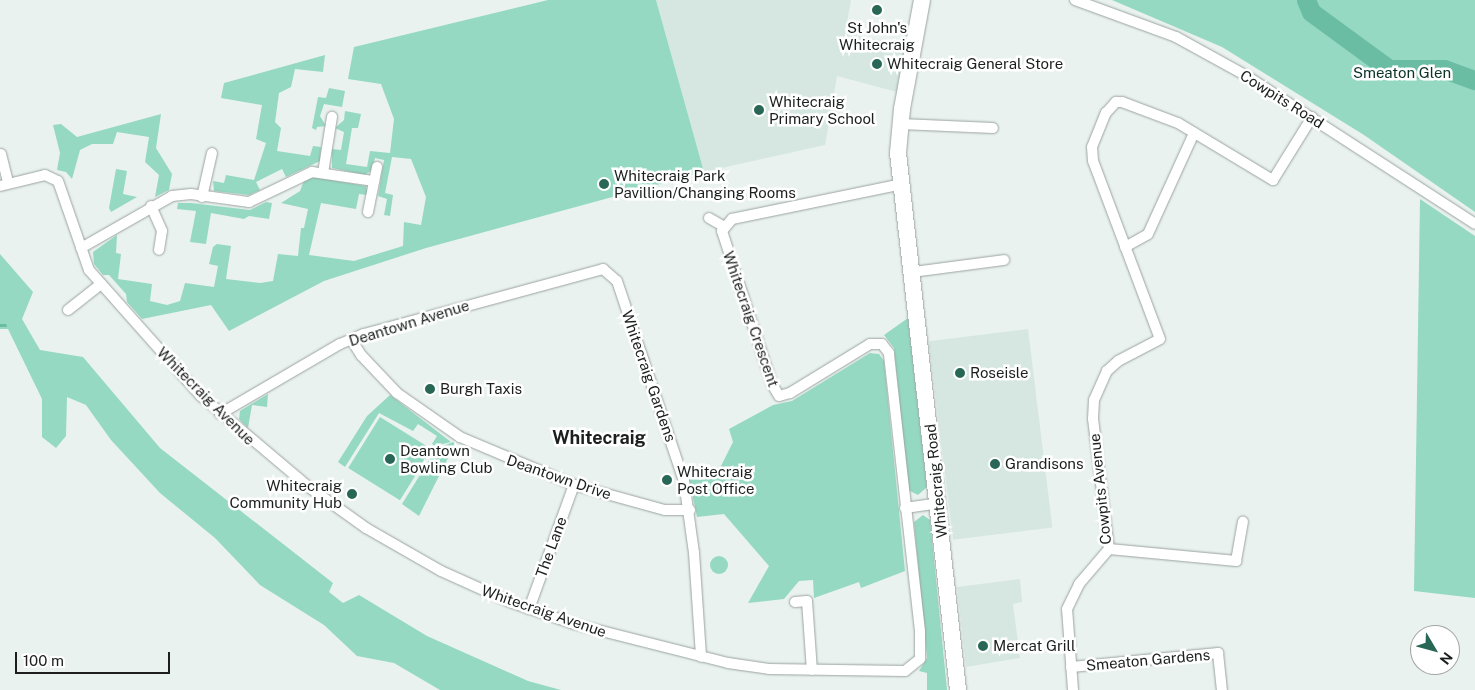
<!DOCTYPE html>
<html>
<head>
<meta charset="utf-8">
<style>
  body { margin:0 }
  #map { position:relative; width:1475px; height:690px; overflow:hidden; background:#e9f2ef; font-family:"Public Sans",sans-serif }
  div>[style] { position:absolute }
  .built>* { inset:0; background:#d6e7e1; transform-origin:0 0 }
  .green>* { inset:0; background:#95d9c2; transform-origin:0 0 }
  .round { border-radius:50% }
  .stream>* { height:3px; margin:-1.5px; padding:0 1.5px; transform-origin:1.5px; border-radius:1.5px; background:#6abda3 }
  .river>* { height:19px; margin:-9.5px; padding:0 9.5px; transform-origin:9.5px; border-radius:9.5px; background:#6abda3 }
  .roads { filter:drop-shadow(0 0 1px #9ba3a0) drop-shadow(0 0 1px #9ba3a0) }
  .minor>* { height:10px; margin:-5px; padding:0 5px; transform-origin:5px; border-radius:5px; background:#fff }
  .primary>* { height:16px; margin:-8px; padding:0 8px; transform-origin:8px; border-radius:8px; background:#fff }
  .dots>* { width:14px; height:14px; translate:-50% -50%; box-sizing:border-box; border:2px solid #fff; border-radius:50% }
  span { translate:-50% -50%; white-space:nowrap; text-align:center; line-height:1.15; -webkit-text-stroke:5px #fff; paint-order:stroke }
  .poi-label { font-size:15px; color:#1c1f1e }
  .left { translate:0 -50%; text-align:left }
  .right { translate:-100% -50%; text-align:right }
  .park-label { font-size:15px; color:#0a3227 }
  .street-label { font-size:15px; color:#1c1f1e }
  .quarter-label { font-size:18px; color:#1c1f1e; font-weight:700 }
  .north { position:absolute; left:1410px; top:625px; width:50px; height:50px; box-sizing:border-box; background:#fff; border:1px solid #a4a5a5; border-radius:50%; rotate:127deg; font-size:14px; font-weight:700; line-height:20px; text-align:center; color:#1c1f1e }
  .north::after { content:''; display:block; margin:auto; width:18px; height:22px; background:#286755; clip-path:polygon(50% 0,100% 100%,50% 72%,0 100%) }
  .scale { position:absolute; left:15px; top:652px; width:155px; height:22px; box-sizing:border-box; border:2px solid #1c1f1e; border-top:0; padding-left:6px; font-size:15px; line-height:18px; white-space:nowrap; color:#1c1f1e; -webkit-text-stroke:4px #fff; paint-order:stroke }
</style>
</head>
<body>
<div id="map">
  <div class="built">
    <div style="clip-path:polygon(656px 0,851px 0,845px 33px,905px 45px,897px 92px,837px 76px,825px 145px,704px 172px)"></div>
    <div style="left:1028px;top:329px;width:200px;height:100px;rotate:83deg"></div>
    <div style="clip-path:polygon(1020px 579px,1022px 602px,1013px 604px,1020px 658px,966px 667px,957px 587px)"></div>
  </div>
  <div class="green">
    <div style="clip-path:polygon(548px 0,656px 0,704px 172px,426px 248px,324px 281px,229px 331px,211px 305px,142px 319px,127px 302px,126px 294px,109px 275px,103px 275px,94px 264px,93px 252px,117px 235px,116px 253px,121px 254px,118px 279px,152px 284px,150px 301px,167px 305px,180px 301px,185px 283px,214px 287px,218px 266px,209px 264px,213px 247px,217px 244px,231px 246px,226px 279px,260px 283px,273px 281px,278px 254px,298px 256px,301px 228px,304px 228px,308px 209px,281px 203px,300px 191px,305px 178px,314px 177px,366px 186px,368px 195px,359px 194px,356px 209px,321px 203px,309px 255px,354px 261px,403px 246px,404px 222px,421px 225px,426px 197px,411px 159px,392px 157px,385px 193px,393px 195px,390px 216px,384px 215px,387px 199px,378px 196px,384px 160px,375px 158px,372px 170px,365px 175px,332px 168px,332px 149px,341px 150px,344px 132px,335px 128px,344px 120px,345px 111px,361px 114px,358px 128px,352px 128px,346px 164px,367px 167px,370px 151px,390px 153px,394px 119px,381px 84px,348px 79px,354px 47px)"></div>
    <div style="clip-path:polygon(1112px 0,1475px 0,1475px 212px,1364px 135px,1222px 47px)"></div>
    <div style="clip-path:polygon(325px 55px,323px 72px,295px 69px,291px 87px,279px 93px,275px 122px,281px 128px,277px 151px,310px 156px,313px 146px,321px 147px,320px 161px,286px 177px,282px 169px,256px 182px,260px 190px,249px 195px,214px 191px,213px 181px,224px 183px,226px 175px,254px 180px,266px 143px,256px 139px,262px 105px,221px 98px,224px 83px)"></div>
    <div style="clip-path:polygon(329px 88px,345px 91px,342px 107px,324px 104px,320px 116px,326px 126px,317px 127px,316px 130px,312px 128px,318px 97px,326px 98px)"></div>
    <div style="clip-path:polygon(161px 114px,156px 148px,172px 174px,169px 190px,155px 197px,159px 175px,145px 162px,149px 137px,117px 132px,113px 144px,92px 144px,80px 150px,72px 179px,66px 172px,57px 170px,60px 153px,53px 125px,61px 124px,77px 137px)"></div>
    <div style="clip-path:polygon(116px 169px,127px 171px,123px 194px,137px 197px,111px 212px,109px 208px)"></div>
    <div style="clip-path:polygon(1420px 199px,1475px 236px,1475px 598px,1414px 591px)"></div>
    <div style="clip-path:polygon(266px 202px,272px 203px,269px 219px,249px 216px,244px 219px,211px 213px,206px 244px,190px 242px,196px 211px,177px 209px,178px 203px,191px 203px,250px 210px)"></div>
    <div style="clip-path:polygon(0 254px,33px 292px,22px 319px,40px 350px,83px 357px,160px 448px,333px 583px,329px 592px,343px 603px,359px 595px,427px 636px,528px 681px,561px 690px,440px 690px,394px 663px,357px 656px,324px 625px,260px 585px,215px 538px,160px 493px,111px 440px,86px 405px,67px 397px,66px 436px,56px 448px,42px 437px,42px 399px,8px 329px,0 329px)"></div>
    <div style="clip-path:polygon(908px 318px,927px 487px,918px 495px,908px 490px,894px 348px,884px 335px)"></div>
    <div style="clip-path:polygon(870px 353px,879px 354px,884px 361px,905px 571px,861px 588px,859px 582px,814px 598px,813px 580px,799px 581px,784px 599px,748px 603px,769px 566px,724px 514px,697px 517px,689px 478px,718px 472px,733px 442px,729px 429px,773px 405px,792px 401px)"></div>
    <div style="clip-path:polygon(268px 394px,267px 407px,252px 405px,248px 428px,239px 419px,240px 411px)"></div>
    <div style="clip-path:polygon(390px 395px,451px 442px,435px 446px,432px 444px,437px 436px,418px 424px,413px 431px,379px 413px,345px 467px,338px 462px,367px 416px)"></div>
    <div style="left:380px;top:417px;width:61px;height:60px;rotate:32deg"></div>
    <div style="clip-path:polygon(453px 442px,455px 444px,419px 516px,402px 504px,436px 449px)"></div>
    <div style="clip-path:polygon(923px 515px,930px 520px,947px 690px,927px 690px,927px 673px,919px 671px,927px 658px,914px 522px)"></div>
    <div class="round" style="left:710px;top:556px;width:18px;height:18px"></div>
  </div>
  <div class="stream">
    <div style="left:0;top:325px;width:5px"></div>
  </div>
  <div class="river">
    <div style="left:1306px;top:0;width:13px;rotate:67deg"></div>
    <div style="left:1311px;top:12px;width:97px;rotate:36.2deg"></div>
    <div style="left:1389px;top:69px;width:55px"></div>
    <div style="left:1444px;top:69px;width:33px;rotate:20deg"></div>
  </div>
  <div class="roads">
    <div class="minor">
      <div style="left:1075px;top:0;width:108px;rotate:20.1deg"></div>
      <div style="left:1176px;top:37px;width:79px;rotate:28.8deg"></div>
      <div style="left:1245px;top:75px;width:274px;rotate:32.9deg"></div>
      <div style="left:901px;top:124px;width:92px;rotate:2.5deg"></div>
      <div style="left:1px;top:154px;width:30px;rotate:76deg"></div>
      <div style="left:323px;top:173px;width:57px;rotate:-80.9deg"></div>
      <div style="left:0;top:186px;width:46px;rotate:-13.7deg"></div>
      <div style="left:45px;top:175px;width:14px;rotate:25deg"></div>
      <div style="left:58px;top:181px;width:94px;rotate:70.8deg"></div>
      <div style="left:89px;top:270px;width:169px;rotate:48.4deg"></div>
      <div style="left:201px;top:396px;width:143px;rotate:40.2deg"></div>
      <div style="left:310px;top:488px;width:69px;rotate:35.5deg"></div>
      <div style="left:366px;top:528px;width:86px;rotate:29.8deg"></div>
      <div style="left:441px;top:571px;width:76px;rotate:24.2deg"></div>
      <div style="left:510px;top:602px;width:68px;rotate:19deg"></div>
      <div style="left:574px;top:624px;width:159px;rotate:14.2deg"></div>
      <div style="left:728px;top:663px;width:41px;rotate:8.3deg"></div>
      <div style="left:769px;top:669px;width:136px;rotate:0.8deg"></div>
      <div style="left:905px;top:671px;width:19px;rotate:-39deg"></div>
      <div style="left:920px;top:659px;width:28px;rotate:-90deg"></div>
      <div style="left:920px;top:631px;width:280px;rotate:-96.4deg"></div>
      <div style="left:889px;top:353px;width:11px;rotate:-128deg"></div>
      <div style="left:882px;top:344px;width:12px;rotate:180deg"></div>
      <div style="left:870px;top:344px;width:94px;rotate:148.5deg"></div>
      <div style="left:790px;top:393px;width:11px;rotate:165deg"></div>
      <div style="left:779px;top:396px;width:14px;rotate:-120deg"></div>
      <div style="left:772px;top:384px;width:161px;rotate:-108.1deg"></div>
      <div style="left:722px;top:231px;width:16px;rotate:-50deg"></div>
      <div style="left:732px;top:219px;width:174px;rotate:-11.6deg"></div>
      <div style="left:202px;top:197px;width:45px;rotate:-77.2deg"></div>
      <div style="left:151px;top:206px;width:27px;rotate:66deg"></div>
      <div style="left:162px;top:231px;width:19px;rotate:99deg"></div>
      <div style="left:368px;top:212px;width:46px;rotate:-78.7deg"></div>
      <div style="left:709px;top:218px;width:16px;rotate:30deg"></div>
      <div style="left:1125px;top:247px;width:26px;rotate:-29deg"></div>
      <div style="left:1148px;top:234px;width:111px;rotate:-65.5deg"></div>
      <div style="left:81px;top:248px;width:105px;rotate:-29.7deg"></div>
      <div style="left:172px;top:196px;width:19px;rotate:-6deg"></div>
      <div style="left:191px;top:194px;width:59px;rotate:7.9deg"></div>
      <div style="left:249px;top:202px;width:70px;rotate:-25.5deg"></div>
      <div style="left:312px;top:172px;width:63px;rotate:8.3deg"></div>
      <div style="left:913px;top:272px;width:92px;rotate:-7.5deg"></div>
      <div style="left:68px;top:310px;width:42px;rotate:-38.2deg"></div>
      <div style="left:351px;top:339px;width:19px;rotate:58deg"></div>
      <div style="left:361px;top:355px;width:52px;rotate:46.5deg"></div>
      <div style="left:397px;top:393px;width:77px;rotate:34.9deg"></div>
      <div style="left:460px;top:437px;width:124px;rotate:22.8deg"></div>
      <div style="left:574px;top:485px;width:94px;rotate:15.4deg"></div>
      <div style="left:665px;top:510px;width:25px"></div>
      <div style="left:220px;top:414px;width:139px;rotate:-30.3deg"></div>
      <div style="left:340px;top:344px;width:26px;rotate:-23deg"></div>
      <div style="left:364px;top:334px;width:248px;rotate:-15.2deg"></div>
      <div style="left:603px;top:269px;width:18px;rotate:41deg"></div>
      <div style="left:617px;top:281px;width:211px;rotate:71.5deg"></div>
      <div style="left:684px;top:481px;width:73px;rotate:82.1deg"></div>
      <div style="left:694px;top:553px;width:104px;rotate:86.1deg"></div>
      <div style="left:905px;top:508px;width:34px;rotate:-8deg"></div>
      <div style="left:1109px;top:549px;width:128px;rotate:5.4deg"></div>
      <div style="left:1236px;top:561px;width:40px;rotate:-80deg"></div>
      <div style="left:795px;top:602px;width:12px;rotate:-5deg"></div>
      <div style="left:807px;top:601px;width:69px;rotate:85.9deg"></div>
      <div style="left:529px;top:609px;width:132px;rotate:-70.1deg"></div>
      <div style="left:1071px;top:667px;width:148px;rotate:-5.4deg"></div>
      <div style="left:1218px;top:653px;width:37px;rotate:84deg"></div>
      <div style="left:1073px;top:690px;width:81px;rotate:-94.2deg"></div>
      <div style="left:1067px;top:609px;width:28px;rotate:-64deg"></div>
      <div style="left:1079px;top:584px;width:46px;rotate:-49.4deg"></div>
      <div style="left:1109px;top:549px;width:131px;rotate:-97deg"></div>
      <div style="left:1093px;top:419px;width:19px;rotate:-87deg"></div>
      <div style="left:1094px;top:400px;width:32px;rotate:-66deg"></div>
      <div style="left:1107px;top:371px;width:15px;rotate:-42deg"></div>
      <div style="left:1118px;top:361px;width:47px;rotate:-27.6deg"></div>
      <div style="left:1160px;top:339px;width:190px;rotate:-110.6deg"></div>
      <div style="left:1093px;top:161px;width:14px;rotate:-94deg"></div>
      <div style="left:1092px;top:147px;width:37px;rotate:-68deg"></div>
      <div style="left:1106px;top:113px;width:15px;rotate:-48deg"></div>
      <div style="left:1116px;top:102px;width:6px"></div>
      <div style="left:1122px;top:102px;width:60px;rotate:20.6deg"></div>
      <div style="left:1178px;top:123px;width:111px;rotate:31deg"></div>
      <div style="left:1273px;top:180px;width:74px;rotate:-58.2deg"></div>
    </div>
    <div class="primary">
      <div style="left:922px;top:0;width:111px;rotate:100.4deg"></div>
      <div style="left:902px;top:109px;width:44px;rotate:95.2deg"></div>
      <div style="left:898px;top:153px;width:540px;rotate:83.62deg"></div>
    </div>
  </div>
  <div class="dots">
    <div style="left:877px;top:10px;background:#286755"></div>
    <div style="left:877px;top:64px;background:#286755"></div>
    <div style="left:759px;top:110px;background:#286755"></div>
    <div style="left:604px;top:184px;background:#286755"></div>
    <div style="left:960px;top:373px;background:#286755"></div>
    <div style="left:430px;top:389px;background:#286755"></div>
    <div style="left:390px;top:459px;background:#286755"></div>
    <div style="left:995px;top:464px;background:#286755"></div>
    <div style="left:667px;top:480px;background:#286755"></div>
    <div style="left:352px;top:494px;background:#286755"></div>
    <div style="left:983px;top:646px;background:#286755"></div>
  </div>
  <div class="poi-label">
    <span style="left:877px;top:36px">St John's<br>Whitecraig</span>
    <span class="left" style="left:887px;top:64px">Whitecraig General Store</span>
    <span class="left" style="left:769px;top:110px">Whitecraig<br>Primary School</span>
    <span class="left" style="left:614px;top:184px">Whitecraig Park<br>Pavillion/Changing Rooms</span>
    <span class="left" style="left:970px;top:373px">Roseisle</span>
    <span class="left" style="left:440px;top:389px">Burgh Taxis</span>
    <span class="left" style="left:400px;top:459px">Deantown<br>Bowling Club</span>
    <span class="left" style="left:1005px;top:464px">Grandisons</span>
    <span class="left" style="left:677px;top:480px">Whitecraig<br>Post Office</span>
    <span class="right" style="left:342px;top:494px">Whitecraig<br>Community Hub</span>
    <span class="left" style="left:993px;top:646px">Mercat Grill</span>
  </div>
  <div class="park-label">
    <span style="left:1402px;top:73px">Smeaton Glen</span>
  </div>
  <div class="street-label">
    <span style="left:1282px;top:99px;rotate:32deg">Cowpits Road</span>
    <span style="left:751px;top:319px;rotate:71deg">Whitecraig Crescent</span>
    <span style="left:409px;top:323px;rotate:-17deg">Deantown Avenue</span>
    <span style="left:649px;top:376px;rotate:71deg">Whitecraig Gardens</span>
    <span style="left:206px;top:396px;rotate:45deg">Whitecraig Avenue</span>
    <span style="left:559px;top:477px;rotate:19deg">Deantown Drive</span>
    <span style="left:936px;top:481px;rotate:-96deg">Whitecraig Road</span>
    <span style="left:1100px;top:489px;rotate:-96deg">Cowpits Avenue</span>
    <span style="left:551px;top:547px;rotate:-70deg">The Lane</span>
    <span style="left:544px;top:611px;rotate:19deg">Whitecraig Avenue</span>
    <span style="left:1148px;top:660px;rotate:-5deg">Smeaton Gardens</span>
  </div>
  <div class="quarter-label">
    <span style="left:599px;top:438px">Whitecraig</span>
  </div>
  <div class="north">N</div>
  <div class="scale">100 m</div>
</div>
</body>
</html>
